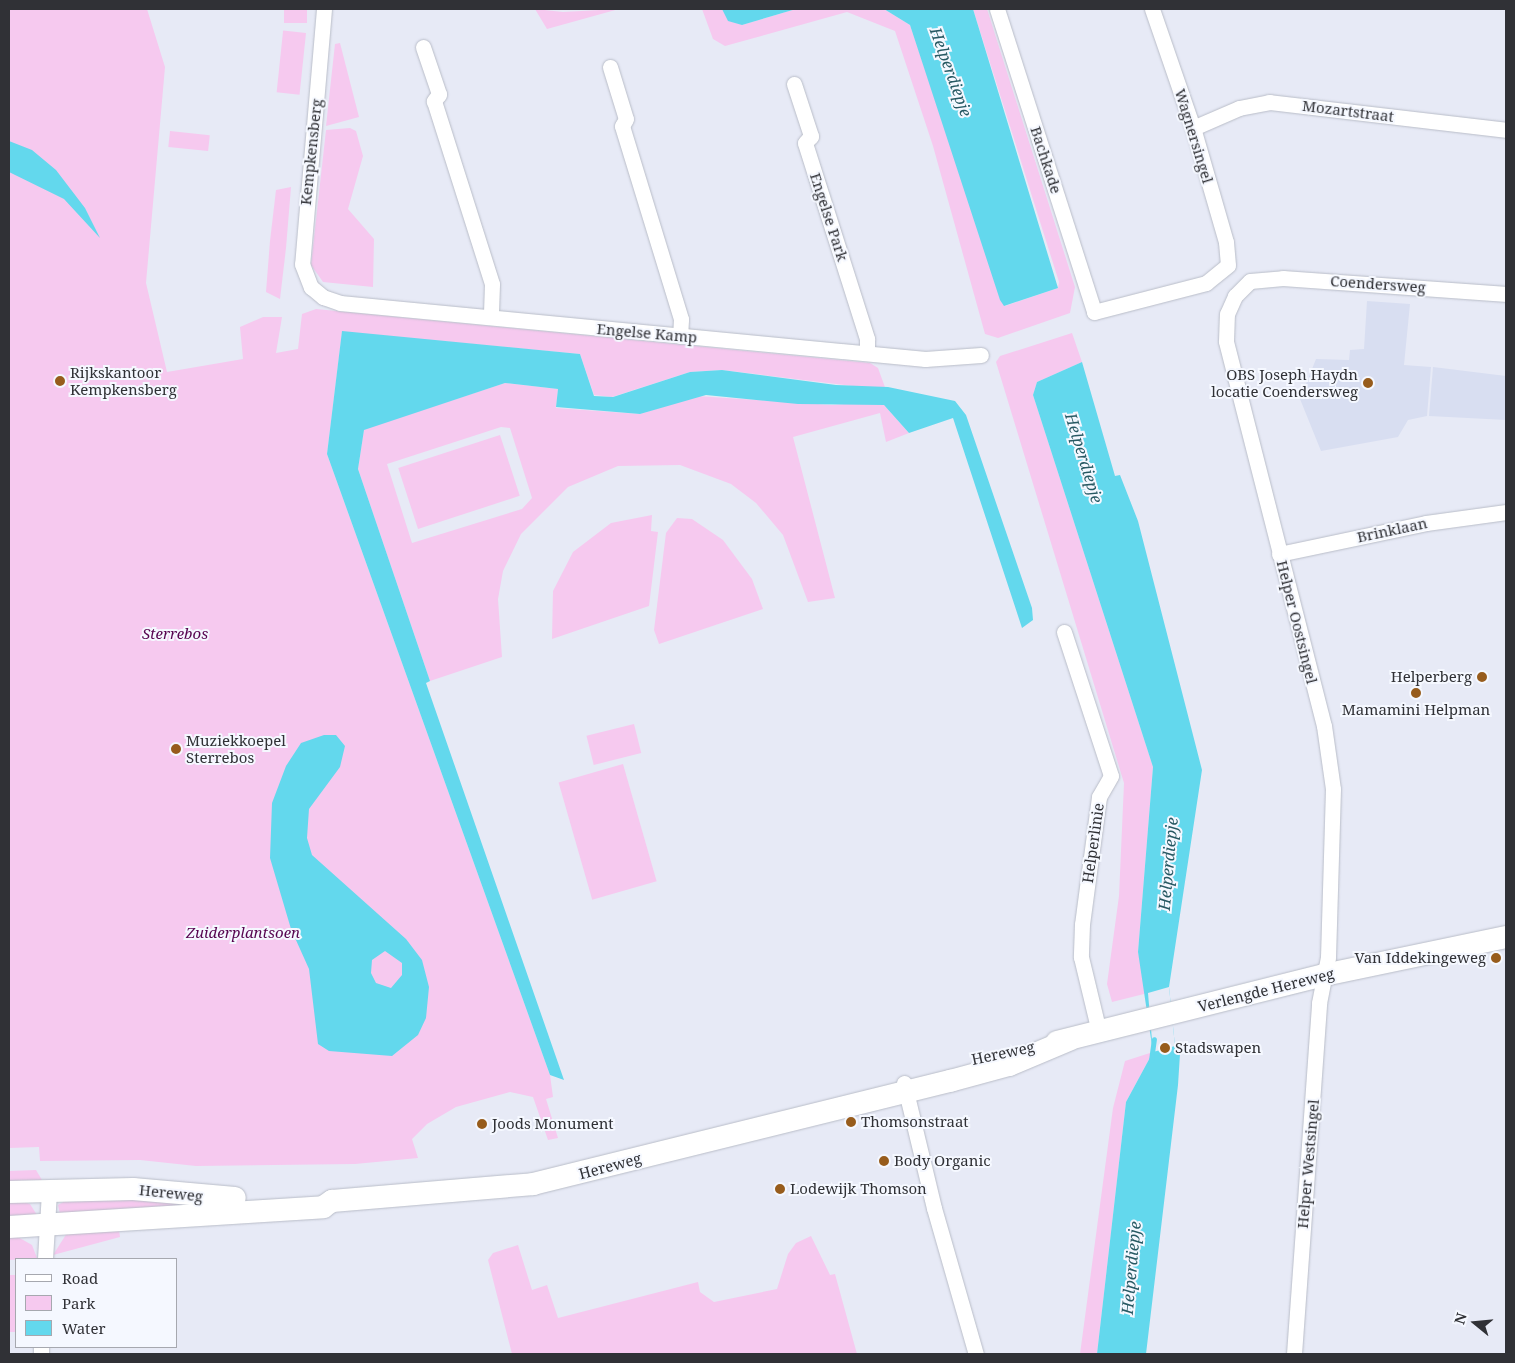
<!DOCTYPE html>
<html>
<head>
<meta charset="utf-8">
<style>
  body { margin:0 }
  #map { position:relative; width:1515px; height:1363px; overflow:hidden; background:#e7eaf6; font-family:"Noto Serif",serif }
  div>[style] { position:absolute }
  .built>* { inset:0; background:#d8def1 }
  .green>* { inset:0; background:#f6c9ef; transform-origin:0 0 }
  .water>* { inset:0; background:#63d8ed }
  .pier>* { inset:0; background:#e7eaf6 }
  .stream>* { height:5px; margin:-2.5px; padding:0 2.5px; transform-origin:2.5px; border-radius:2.5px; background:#63d8ed }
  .roads { filter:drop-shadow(0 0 1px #b9bdc8) drop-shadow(0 0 1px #b9bdc8) }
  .minor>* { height:15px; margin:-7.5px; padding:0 7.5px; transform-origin:7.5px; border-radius:7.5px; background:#fff }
  .secondary>* { height:22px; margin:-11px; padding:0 11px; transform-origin:11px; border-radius:11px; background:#fff }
  .dots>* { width:14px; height:14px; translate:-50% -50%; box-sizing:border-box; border:2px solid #f5f8ff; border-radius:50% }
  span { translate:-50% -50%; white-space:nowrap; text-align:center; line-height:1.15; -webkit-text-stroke:4px #f5f8ff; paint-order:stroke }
  .street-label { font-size:15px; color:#303136 }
  .poi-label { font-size:15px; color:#303136 }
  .left { translate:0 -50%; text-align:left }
  .right { translate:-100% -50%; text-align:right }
  .park-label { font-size:15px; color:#570450; font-style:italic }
  .water-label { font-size:16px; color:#275963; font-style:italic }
  .frame { position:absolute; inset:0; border:10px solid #303136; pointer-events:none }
  .legend { position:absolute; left:15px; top:1258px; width:162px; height:90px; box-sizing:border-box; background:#f5f8ff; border:1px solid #a6a8af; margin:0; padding:6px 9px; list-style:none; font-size:15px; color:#303136 }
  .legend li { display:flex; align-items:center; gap:10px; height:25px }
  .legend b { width:25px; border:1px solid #a6a8af }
  .north { position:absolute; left:1450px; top:1298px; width:50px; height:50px; -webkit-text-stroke:4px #f5f8ff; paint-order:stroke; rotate:287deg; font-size:14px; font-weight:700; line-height:20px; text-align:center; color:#303136 }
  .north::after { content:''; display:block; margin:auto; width:18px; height:22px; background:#303136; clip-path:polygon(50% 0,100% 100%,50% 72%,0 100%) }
</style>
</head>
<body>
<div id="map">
  <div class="built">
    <div style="clip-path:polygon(1367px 301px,1410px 304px,1404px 365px,1431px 367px,1427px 416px,1408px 420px,1398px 437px,1321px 451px,1300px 399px,1316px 359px,1349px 360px,1350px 350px,1364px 349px)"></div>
    <div style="clip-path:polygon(1433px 367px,1506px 376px,1506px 420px,1429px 416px)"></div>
  </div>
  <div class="green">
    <div style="clip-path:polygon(9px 9px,147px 9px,165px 67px,146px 283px,167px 372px,243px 359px,240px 327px,263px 317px,282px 317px,276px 353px,298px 349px,302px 314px,316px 309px,870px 363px,878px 368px,886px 390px,722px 370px,690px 372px,612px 397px,594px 395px,580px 354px,342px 332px,327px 454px,550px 1075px,553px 1097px,546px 1099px,558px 1138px,548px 1140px,533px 1097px,510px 1092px,456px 1107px,427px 1124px,412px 1139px,418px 1158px,355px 1164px,196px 1166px,140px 1160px,40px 1161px,39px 1147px,9px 1148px)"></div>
    <div style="left:284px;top:9px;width:23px;height:14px"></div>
    <div style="clip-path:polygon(535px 9px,563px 12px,619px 9px,547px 29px)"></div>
    <div style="clip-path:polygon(702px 9px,722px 9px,742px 25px,796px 9px,884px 9px,910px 25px,1005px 306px,1058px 288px,1059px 282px,973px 9px,987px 9px,1075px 287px,1070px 313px,998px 338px,985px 334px,933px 146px,895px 31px,847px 12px,725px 46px,713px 39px)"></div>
    <div style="left:306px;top:33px;width:62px;height:23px;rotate:96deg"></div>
    <div style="clip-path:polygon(340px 43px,359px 117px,326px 126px,335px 44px)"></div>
    <div style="clip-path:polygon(350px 128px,356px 131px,363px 156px,348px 209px,374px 239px,373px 287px,323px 282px,311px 265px,326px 130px)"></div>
    <div style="left:170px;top:131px;width:40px;height:16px;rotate:6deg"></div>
    <div style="clip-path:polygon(291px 187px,286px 248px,280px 299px,266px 292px,270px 241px,276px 190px)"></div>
    <div style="clip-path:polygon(1072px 333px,1082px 362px,1037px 382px,1033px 395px,1153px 767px,1138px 952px,1148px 993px,1112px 1002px,1107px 984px,1119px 896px,1124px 783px,996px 362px,1000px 356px)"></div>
    <div style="clip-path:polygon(evenodd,505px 383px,558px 389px,556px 408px,640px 414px,697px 396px,832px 405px,869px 402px,884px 405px,909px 433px,886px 442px,880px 413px,793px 437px,835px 598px,808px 602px,783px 535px,756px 503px,731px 484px,680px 465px,618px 466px,568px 487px,521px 534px,503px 571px,498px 599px,502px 657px,430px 681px,358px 469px,364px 429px,505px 383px,501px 427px,510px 428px,532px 498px,522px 509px,412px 543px,387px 464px,501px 427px)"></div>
    <div style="left:500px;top:435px;width:64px;height:107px;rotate:72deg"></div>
    <div style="clip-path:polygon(652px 515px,651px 531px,658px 532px,649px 606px,552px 639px,553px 591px,573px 552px,611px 523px)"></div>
    <div style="clip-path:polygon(677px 518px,692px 519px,723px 540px,752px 579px,763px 609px,659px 644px,654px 630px,666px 533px)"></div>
    <div style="left:634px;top:724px;width:30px;height:49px;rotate:76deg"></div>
    <div style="left:623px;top:764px;width:122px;height:67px;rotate:74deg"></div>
    <div style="clip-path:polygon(1153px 1052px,1126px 1102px,1097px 1354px,1080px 1354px,1113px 1108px,1125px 1061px)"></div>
    <div style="clip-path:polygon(36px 1170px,42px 1180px,9px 1181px,9px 1171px)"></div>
    <div style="clip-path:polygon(74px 1196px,211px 1202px,61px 1219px,58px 1205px)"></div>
    <div style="clip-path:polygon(9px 1197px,30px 1204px,37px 1215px,9px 1224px)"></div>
    <div style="clip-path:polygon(119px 1230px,120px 1237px,53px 1255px,67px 1233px)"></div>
    <div style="clip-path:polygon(9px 1232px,32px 1245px,37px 1258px,9px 1260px)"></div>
    <div style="clip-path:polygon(811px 1236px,830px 1275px,835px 1274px,857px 1354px,512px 1354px,488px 1260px,493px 1253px,518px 1245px,532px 1290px,547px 1285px,558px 1318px,698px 1282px,700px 1292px,714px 1302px,777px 1289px,788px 1254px,796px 1243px)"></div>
    <div style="left:9px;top:1275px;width:7px;height:57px"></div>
  </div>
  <div class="water">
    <div style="clip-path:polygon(722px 9px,796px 9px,742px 25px,728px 21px)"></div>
    <div style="clip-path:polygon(884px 9px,973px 9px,1058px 288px,1004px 306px,1000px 300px,910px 25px)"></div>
    <div style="clip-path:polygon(9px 141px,32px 150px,56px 170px,85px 208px,100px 238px,64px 199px,9px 172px)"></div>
    <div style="clip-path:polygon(342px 331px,580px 354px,594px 396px,613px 397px,690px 372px,722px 370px,836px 385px,888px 387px,955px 401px,966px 415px,1032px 608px,1033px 620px,1022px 628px,953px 418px,909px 433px,884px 405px,798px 404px,706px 395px,640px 414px,556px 407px,558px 389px,505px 383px,364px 430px,358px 469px,430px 681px,426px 683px,564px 1080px,550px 1075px,327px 454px)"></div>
    <div style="clip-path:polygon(1082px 362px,1115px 476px,1120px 475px,1138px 521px,1202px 770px,1169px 987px,1175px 1046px,1180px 1054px,1178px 1085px,1146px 1354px,1097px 1354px,1126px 1102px,1153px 1052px,1138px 952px,1153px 767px,1033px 395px,1037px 382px)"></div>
    <div style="clip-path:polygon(evenodd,324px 735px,336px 735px,345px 746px,340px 767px,309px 809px,307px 838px,312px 855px,406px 939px,422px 960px,429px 987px,426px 1018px,418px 1035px,392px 1056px,329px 1051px,318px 1044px,309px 969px,291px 929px,270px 858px,272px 803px,286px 766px,301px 743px,324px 735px,385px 951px,402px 963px,402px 975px,391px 988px,376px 983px,371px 973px,372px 960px,385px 951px)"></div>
  </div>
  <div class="pier">
    <div style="clip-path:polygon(1169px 987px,1175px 1046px,1153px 1052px,1148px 993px)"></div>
  </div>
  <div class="stream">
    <div style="left:1151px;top:1060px;width:21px;rotate:-82deg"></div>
  </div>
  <div class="roads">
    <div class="minor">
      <div style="left:324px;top:9px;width:256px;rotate:94.9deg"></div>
      <div style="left:302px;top:264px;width:25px;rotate:69deg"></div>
      <div style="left:311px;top:287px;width:16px;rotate:40deg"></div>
      <div style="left:323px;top:297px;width:18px;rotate:19deg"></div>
      <div style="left:340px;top:303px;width:588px;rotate:5.47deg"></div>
      <div style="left:925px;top:359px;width:56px;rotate:-4.1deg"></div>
      <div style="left:997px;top:9px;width:318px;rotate:72.2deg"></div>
      <div style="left:1094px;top:312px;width:116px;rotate:-14.5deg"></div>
      <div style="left:1206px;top:283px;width:28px;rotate:-39deg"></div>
      <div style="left:1228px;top:265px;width:23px;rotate:-95deg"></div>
      <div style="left:1226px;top:242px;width:119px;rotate:-106.1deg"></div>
      <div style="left:1193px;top:128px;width:126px;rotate:-109deg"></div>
      <div style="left:423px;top:47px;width:50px;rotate:71.2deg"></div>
      <div style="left:439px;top:94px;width:9px;rotate:126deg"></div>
      <div style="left:434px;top:101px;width:192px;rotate:72.4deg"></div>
      <div style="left:492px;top:284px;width:32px;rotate:92deg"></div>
      <div style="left:610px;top:67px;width:54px;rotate:72.9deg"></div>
      <div style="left:626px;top:119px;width:8px;rotate:120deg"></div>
      <div style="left:622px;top:126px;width:202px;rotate:73deg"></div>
      <div style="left:681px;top:319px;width:17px;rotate:93deg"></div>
      <div style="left:794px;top:84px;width:55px;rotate:71.9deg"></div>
      <div style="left:811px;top:136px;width:9px;rotate:131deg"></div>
      <div style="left:805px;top:143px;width:206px;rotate:72.4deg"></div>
      <div style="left:867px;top:339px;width:14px;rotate:90deg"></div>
      <div style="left:1193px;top:128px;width:50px;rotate:-23.5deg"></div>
      <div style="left:1239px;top:108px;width:31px;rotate:-11deg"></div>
      <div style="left:1269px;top:102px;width:239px;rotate:6.7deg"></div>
      <div style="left:1279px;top:554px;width:150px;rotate:-11.9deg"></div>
      <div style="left:1426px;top:523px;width:81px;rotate:-7.8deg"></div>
      <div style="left:1064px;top:632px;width:151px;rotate:71.9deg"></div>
      <div style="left:1111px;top:776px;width:24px;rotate:120deg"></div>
      <div style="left:1099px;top:797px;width:128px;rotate:97.6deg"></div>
      <div style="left:1082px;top:924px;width:33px;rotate:92deg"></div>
      <div style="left:1081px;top:957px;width:77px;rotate:76.5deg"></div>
      <div style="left:904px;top:1083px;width:129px;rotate:76.5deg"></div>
      <div style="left:934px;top:1208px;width:152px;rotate:74deg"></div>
      <div style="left:45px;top:1259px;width:67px;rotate:-86.6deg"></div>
      <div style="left:41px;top:1354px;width:7px;rotate:-90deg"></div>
      <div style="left:1294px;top:1354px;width:352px;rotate:-85.9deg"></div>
      <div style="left:1319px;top:1003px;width:47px;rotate:-78.9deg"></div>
      <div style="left:1328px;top:957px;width:168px;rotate:-88.3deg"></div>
      <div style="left:1333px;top:789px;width:64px;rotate:-98.1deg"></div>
      <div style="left:1324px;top:726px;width:397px;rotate:-104.3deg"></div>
      <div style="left:1226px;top:341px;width:27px;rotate:-88deg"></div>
      <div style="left:1227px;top:314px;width:20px;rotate:-66deg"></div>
      <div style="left:1235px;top:296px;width:21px;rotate:-45deg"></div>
      <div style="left:1250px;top:281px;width:33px;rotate:-5deg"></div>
      <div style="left:1283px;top:278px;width:224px;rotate:4.1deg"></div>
    </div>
    <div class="secondary">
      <div style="left:1057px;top:1042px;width:275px;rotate:-14.1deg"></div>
      <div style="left:1324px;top:975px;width:186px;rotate:-11.8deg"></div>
      <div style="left:9px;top:1192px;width:124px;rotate:-1.4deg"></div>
      <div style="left:133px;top:1189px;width:102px;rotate:5deg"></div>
      <div style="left:9px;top:1227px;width:315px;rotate:-3.6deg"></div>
      <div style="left:323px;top:1207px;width:11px;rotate:-34deg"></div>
      <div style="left:332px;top:1201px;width:202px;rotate:-4.8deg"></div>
      <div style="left:533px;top:1184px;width:430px;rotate:-13.9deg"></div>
      <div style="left:950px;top:1081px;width:61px;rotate:-15.2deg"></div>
      <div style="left:1009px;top:1065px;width:67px;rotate:-22.8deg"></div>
    </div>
  </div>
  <div class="dots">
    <div style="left:60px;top:381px;background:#975c1c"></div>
    <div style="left:1368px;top:383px;background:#975c1c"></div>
    <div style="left:1482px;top:677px;background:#975c1c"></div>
    <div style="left:1416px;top:693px;background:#975c1c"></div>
    <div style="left:176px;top:749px;background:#975c1c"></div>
    <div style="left:1496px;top:958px;background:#975c1c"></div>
    <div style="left:1165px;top:1048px;background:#975c1c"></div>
    <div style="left:851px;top:1122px;background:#975c1c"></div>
    <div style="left:482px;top:1124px;background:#975c1c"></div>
    <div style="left:884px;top:1161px;background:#975c1c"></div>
    <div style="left:780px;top:1189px;background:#975c1c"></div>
  </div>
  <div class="street-label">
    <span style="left:1348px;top:111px;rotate:7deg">Mozartstraat</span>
    <span style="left:1194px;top:136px;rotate:73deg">Wagnersingel</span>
    <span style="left:311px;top:152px;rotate:-84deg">Kempkensberg</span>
    <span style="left:1046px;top:160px;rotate:72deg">Bachkade</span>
    <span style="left:829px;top:217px;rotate:72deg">Engelse Park</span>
    <span style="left:1378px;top:284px;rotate:4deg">Coendersweg</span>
    <span style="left:647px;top:333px;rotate:5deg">Engelse Kamp</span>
    <span style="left:1392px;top:530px;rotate:-12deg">Brinklaan</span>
    <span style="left:1297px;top:622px;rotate:76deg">Helper Oostsingel</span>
    <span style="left:1093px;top:843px;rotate:-82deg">Helperlinie</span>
    <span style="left:1266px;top:990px;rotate:-14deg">Verlengde Hereweg</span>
    <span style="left:1003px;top:1053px;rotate:-12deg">Hereweg</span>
    <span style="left:1308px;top:1164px;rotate:-85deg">Helper Westsingel</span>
    <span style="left:610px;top:1166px;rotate:-15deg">Hereweg</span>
    <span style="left:171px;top:1193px;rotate:6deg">Hereweg</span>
  </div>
  <div class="poi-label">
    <span class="left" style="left:70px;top:381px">Rijkskantoor<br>Kempkensberg</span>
    <span class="right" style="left:1358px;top:383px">OBS Joseph Haydn<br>locatie Coendersweg</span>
    <span class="right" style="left:1472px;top:677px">Helperberg</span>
    <span style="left:1416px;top:710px">Mamamini Helpman</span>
    <span class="left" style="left:186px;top:749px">Muziekkoepel<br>Sterrebos</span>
    <span class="right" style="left:1486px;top:958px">Van Iddekingeweg</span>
    <span class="left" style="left:1175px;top:1048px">Stadswapen</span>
    <span class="left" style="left:861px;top:1122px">Thomsonstraat</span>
    <span class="left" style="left:492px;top:1124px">Joods Monument</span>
    <span class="left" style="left:894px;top:1161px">Body Organic</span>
    <span class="left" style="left:790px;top:1189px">Lodewijk Thomson</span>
  </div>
  <div class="park-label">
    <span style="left:175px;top:634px">Sterrebos</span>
    <span style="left:243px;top:933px">Zuiderplantsoen</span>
  </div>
  <div class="water-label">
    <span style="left:951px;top:72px;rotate:70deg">Helperdiepje</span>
    <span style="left:1084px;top:458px;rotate:73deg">Helperdiepje</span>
    <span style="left:1168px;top:864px;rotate:-85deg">Helperdiepje</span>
    <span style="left:1131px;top:1268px;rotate:-85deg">Helperdiepje</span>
  </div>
  <div class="frame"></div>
  <ul class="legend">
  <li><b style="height:6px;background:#fff"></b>Road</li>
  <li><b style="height:14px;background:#f6c9ef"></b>Park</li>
  <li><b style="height:14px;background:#63d8ed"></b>Water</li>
  </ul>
  <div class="north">N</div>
</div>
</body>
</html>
